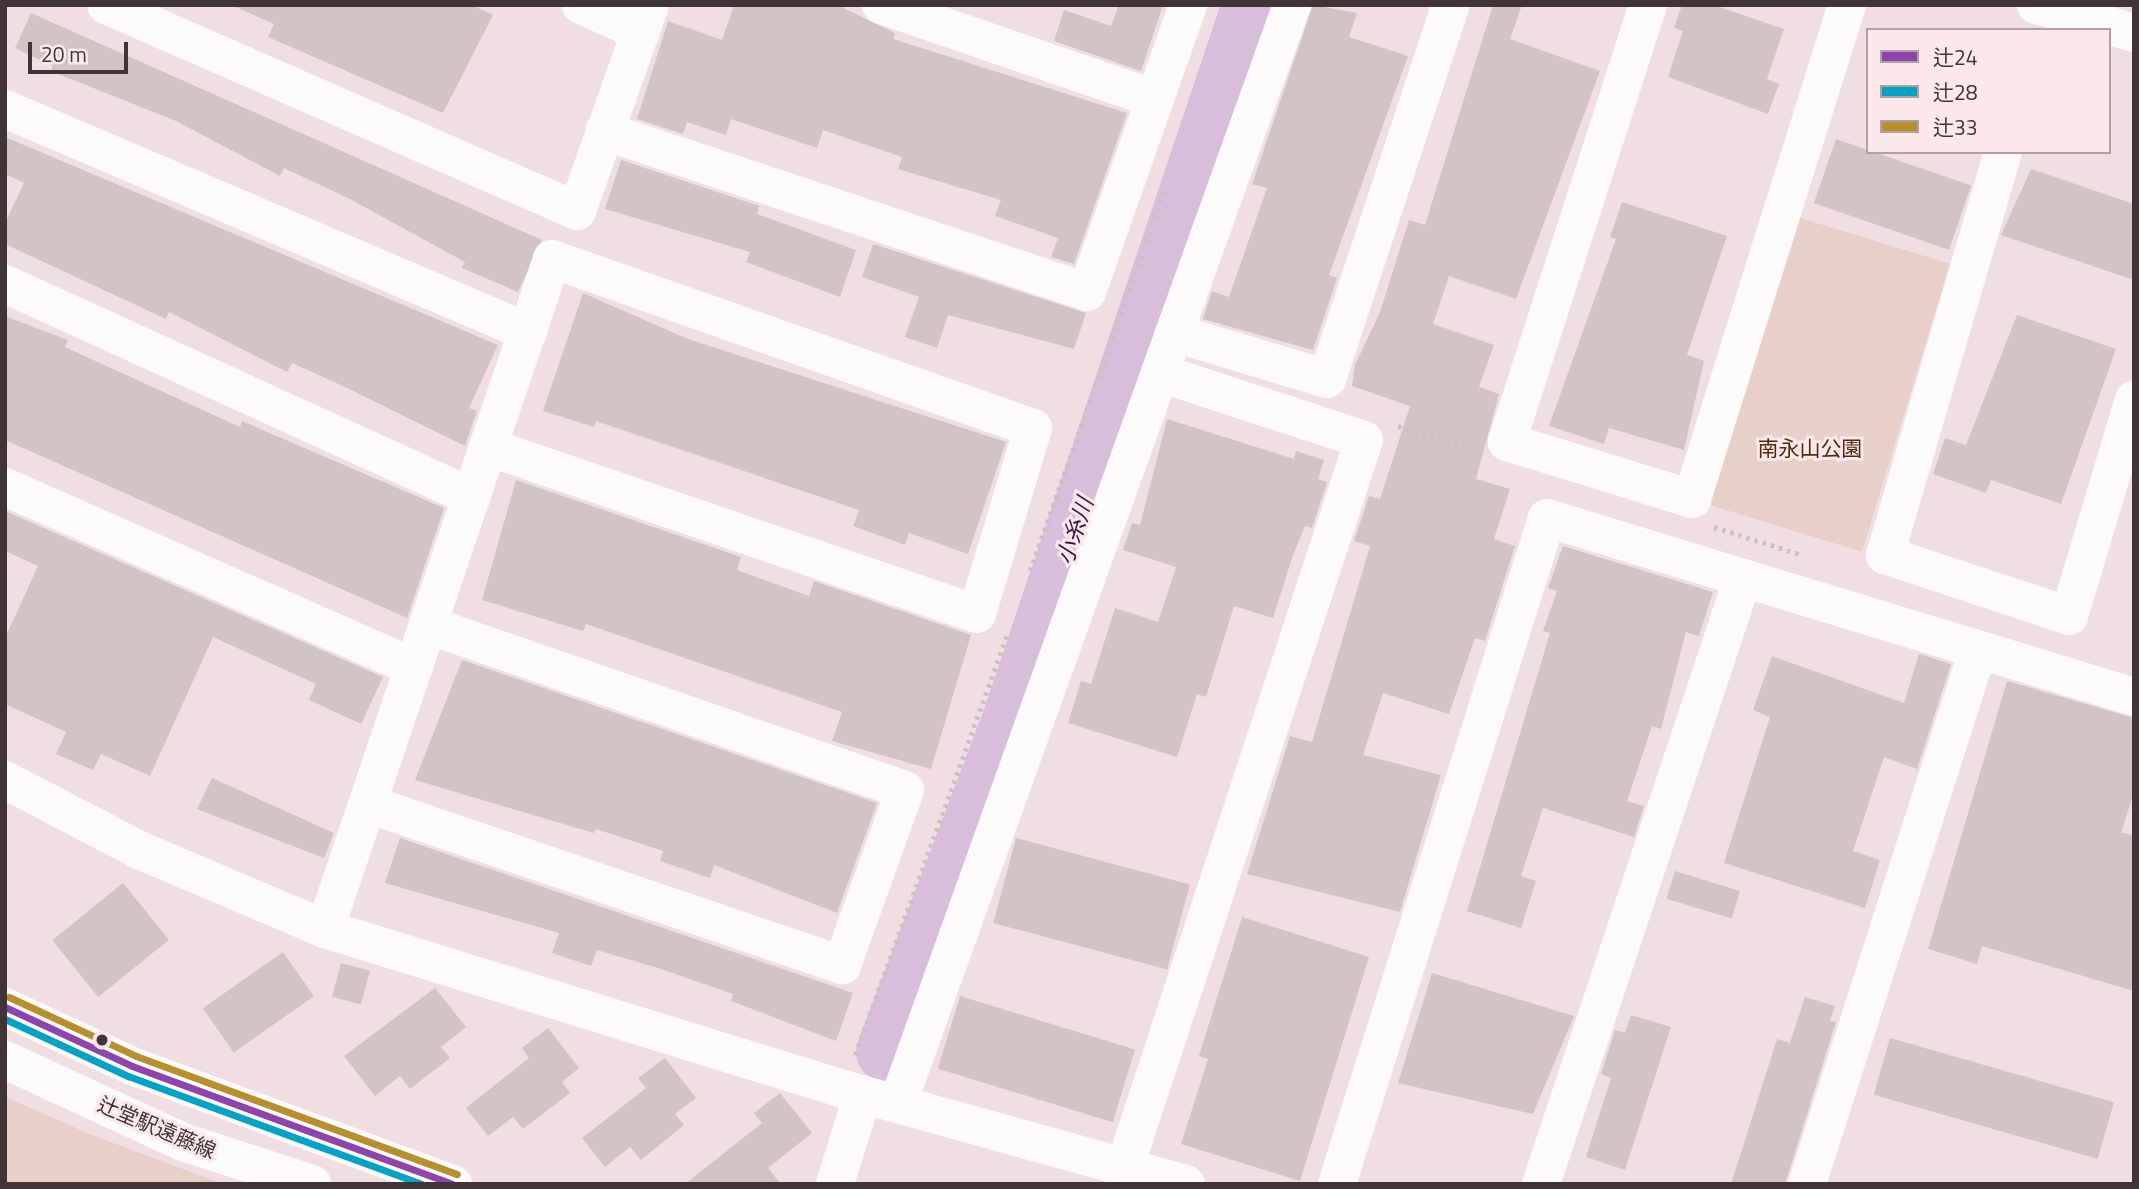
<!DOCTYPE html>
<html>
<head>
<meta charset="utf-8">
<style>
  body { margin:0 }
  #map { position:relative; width:2139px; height:1189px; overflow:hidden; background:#f0dee2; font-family:"Titillium Web","Noto Sans JP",sans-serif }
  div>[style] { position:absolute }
  .green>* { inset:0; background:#e8d0c8; transform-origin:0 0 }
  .river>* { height:60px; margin:-30px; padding:0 30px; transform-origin:30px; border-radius:30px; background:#d9bedb }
  .building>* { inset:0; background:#d2c4c4; transform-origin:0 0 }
  .path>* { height:4.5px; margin-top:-2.25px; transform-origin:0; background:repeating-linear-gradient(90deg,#c9c2c3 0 3.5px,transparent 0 8.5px) }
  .minor>* { height:38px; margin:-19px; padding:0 19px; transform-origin:19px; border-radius:19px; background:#fdfafb }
  .bus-1>* { height:7px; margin:-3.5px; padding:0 3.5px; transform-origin:3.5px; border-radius:3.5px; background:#8e44ad }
  .bus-2>* { height:7px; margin:-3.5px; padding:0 3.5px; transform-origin:3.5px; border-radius:3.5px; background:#03a3c6 }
  .bus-3>* { height:7px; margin:-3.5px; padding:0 3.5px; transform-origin:3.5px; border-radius:3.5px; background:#b6902d }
  .dots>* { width:19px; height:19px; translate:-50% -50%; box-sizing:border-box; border:4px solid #fce8eb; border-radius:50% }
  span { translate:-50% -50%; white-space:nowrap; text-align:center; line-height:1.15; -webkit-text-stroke:6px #fce8eb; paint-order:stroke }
  .park-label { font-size:21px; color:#54290c }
  .street-label { font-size:21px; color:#413437 }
  .water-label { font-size:23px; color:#3e1848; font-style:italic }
  .frame { position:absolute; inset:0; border:7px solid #413437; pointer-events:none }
  .legend { position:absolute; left:1866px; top:28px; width:245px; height:126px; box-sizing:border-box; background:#fce8eb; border:2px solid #b1a0a3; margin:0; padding:9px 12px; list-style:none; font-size:21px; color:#413437 }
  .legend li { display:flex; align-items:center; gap:14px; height:35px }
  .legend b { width:35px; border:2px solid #b1a0a3 }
  .scale { position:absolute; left:28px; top:42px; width:100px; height:32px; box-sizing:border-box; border:4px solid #413437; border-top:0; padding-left:9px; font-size:21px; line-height:24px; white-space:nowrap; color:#413437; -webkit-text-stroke:5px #fce8eb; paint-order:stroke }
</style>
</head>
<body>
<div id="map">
  <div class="green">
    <div style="left:1797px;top:217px;width:160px;height:301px;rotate:17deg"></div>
    <div style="clip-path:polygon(5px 1097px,92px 1135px,223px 1184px,5px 1184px)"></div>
  </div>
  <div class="river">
    <div style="left:886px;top:1052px;width:355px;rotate:-69.2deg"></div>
    <div style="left:1012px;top:720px;width:754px;rotate:-71.44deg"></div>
  </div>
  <div class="building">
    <div style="clip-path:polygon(231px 5px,472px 5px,493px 15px,443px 113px,268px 37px,274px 24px)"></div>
    <div style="clip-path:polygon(734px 5px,837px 5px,895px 33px,893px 39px,1127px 113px,1074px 264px,1051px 257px,1058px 238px,995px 216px,1001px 200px,898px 169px,902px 157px,823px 130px,817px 148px,731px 119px,726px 135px,687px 122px,683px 134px,637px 119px,668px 21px,722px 40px)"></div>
    <div style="clip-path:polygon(1119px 5px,1163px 5px,1141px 71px,1054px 41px,1064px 10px,1111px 26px)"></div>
    <div style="clip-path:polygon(1313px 5px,1357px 13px,1349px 37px,1408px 56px,1329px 275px,1337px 278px,1313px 350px,1203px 319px,1212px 291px,1229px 297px,1267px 188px,1252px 184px)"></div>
    <div style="clip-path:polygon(1493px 5px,1522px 5px,1510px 39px,1600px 71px,1516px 299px,1449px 276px,1433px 324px,1494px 345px,1479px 387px,1499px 394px,1476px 479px,1510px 489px,1494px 539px,1515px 546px,1485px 641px,1475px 638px,1449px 714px,1383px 693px,1363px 755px,1441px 775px,1400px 912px,1247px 874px,1290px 736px,1312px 742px,1370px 546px,1354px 541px,1369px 496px,1380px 499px,1410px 406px,1352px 386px,1355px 365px,1380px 312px,1409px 220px,1425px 225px)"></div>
    <div style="clip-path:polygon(1682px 5px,1714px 5px,1784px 29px,1767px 79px,1779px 84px,1768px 114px,1668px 77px,1683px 31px,1674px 28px)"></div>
    <div style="clip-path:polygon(31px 13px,542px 240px,518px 292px,462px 268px,465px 262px,350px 199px,284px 168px,280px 176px,176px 121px,51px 71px,53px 66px,15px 48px)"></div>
    <div style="clip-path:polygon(5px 137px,498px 345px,469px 408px,477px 411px,465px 446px,345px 387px,292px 363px,287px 372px,169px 312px,166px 319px,5px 244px,5px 223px,24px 183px,5px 174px)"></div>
    <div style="left:1836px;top:139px;width:143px;height:68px;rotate:19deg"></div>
    <div style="clip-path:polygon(621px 160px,759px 206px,757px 214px,856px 250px,840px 297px,746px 262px,750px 252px,605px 209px)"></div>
    <div style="clip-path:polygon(2031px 169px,2134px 204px,2134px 280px,2001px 235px)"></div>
    <div style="clip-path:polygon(1622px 202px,1727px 236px,1687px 355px,1704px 361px,1684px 450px,1609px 428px,1604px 444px,1549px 426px,1616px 239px,1610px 237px)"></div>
    <div style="clip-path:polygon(873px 244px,1086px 313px,1074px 349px,948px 315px,937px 348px,905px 337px,919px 297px,862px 277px)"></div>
    <div style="clip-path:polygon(583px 293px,688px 339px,1006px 442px,968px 554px,909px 533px,905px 545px,853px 526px,859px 510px,596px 421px,594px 427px,543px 411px)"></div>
    <div style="clip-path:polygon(2017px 315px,2116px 349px,2061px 504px,1991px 480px,1986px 493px,1933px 474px,1945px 438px,1966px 445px)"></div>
    <div style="clip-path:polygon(5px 316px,68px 340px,65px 347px,240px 427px,242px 421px,444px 508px,407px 618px,5px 440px)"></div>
    <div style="clip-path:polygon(1167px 419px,1294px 459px,1296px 451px,1324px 460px,1318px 479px,1327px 482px,1312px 528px,1305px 526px,1293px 555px,1273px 618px,1234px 606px,1206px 697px,1197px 694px,1177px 757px,1068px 723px,1081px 681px,1091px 684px,1115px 608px,1158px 622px,1176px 567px,1123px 550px,1132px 523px,1140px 525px)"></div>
    <div style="clip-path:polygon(516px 480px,741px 557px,737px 570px,809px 596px,814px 581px,971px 635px,931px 769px,832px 741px,842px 712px,586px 624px,583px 631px,482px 600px)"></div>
    <div style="clip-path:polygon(5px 511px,383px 677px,361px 724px,309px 700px,316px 684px,213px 637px,150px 776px,101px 754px,93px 770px,56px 754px,66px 732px,5px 704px,5px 638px,38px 566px,5px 551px)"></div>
    <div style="clip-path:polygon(1563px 546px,1713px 592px,1699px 636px,1686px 632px,1661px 729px,1652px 726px,1627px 801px,1644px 806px,1634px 837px,1543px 808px,1521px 876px,1536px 881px,1521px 928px,1467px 911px,1550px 633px,1543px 631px,1557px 591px,1548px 588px)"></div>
    <div style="clip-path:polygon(1919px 654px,1951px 664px,1917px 769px,1884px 757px,1853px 851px,1880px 860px,1865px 908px,1724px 863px,1770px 717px,1753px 710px,1772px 656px,1904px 703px)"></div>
    <div style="clip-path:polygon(462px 660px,877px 803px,837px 913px,714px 865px,710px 878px,660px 861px,663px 851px,596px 829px,594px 833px,415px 780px)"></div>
    <div style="clip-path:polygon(2007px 681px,2134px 718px,2134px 792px,2121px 833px,2134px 835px,2134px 991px,1982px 946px,1977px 964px,1928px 949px)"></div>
    <div style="clip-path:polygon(212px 778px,334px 833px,324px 858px,197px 809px)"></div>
    <div style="clip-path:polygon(400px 838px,853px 993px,836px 1041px,731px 1001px,733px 994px,658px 968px,597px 950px,591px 966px,552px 953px,559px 933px,385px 883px)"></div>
    <div style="left:1016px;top:838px;width:180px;height:88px;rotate:15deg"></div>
    <div style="left:1675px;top:871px;width:68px;height:29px;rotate:17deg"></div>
    <div style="left:123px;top:883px;width:73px;height:91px;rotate:51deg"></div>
    <div style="clip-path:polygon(1242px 917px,1369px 957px,1300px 1181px,1181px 1144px,1208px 1059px,1199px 1056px)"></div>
    <div style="left:283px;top:952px;width:54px;height:98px;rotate:55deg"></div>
    <div style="left:341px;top:963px;width:30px;height:35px;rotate:15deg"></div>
    <div style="clip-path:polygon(1432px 973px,1574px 1016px,1533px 1114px,1398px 1083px)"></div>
    <div style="clip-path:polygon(435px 988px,466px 1027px,441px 1047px,450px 1058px,410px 1089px,400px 1076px,375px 1096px,344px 1056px)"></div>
    <div style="left:960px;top:996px;width:183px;height:76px;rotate:17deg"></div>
    <div style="clip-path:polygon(1805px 997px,1835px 1006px,1830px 1021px,1836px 1022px,1785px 1184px,1731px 1184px,1777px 1039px,1790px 1043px)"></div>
    <div style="clip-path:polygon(1631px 1015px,1671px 1027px,1625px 1170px,1586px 1157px,1611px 1078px,1601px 1074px,1615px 1030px,1625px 1033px)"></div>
    <div style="clip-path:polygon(548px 1028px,579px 1068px,562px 1082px,570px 1093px,523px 1129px,513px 1117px,488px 1136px,466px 1108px,529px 1058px,522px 1048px)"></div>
    <div style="left:1890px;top:1038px;width:233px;height:59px;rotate:16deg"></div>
    <div style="clip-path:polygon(665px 1058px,696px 1098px,675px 1114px,684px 1125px,641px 1160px,630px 1147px,605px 1167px,582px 1138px,646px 1088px,638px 1078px)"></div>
    <div style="clip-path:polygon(780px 1093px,812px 1133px,768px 1168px,781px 1184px,685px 1184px,762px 1123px,754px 1113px)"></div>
  </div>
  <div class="path">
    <div style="left:1398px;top:426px;width:79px;rotate:17.7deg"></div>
    <div style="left:1714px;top:527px;width:89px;rotate:17.6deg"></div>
    <div style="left:1030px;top:571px;width:407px;rotate:-70.6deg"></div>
    <div style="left:855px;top:1055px;width:446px;rotate:-70.1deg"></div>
  </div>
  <div class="minor">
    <div style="left:106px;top:5px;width:514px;rotate:23.62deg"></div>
    <div style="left:577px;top:211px;width:219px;rotate:-70.5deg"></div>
    <div style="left:581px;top:5px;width:66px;rotate:24.2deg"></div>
    <div style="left:881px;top:5px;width:290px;rotate:18.9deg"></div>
    <div style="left:1648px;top:5px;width:459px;rotate:107.9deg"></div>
    <div style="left:1507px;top:442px;width:194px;rotate:17.1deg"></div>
    <div style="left:1692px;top:499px;width:518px;rotate:-72.58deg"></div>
    <div style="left:2036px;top:5px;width:102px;rotate:15.9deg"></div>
    <div style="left:5px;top:109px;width:569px;rotate:23.09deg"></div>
    <div style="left:604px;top:131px;width:509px;rotate:18.43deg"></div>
    <div style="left:1087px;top:292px;width:304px;rotate:-70.6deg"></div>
    <div style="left:2003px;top:152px;width:420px;rotate:106.3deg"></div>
    <div style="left:1885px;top:555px;width:194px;rotate:18.3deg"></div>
    <div style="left:2069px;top:616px;width:226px;rotate:-73.3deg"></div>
    <div style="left:5px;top:284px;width:513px;rotate:24.52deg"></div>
    <div style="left:1174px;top:333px;width:160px;rotate:16.7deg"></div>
    <div style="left:1327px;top:379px;width:394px;rotate:-71.7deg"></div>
    <div style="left:5px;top:487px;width:447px;rotate:23.8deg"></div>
    <div style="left:5px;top:780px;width:151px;rotate:27.6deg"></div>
    <div style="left:139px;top:850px;width:202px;rotate:23deg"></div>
    <div style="left:325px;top:929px;width:542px;rotate:17.16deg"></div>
    <div style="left:843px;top:1089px;width:356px;rotate:15.5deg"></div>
    <div style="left:368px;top:804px;width:501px;rotate:18.76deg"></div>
    <div style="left:842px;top:965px;width:186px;rotate:-70.2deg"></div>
    <div style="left:905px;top:790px;width:505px;rotate:-160.92deg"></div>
    <div style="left:325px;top:929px;width:509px;rotate:-71.32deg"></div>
    <div style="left:488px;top:447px;width:199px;rotate:-71.2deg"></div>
    <div style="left:552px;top:259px;width:510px;rotate:19.36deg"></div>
    <div style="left:1033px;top:428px;width:194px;rotate:106.8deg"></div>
    <div style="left:977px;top:614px;width:517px;rotate:-161.14deg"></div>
    <div style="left:5px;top:1007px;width:140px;rotate:24.9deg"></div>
    <div style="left:132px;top:1066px;width:342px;rotate:20.2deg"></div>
    <div style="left:5px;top:1060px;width:196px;rotate:24.7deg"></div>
    <div style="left:183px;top:1142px;width:136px;rotate:18deg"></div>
    <div style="left:899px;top:1100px;width:1163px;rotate:-70.26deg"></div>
    <div style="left:1125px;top:1166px;width:764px;rotate:-71.78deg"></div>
    <div style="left:1364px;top:440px;width:215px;rotate:-161.8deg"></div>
    <div style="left:835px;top:1184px;width:94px;rotate:-72.7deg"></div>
    <div style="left:1337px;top:1184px;width:698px;rotate:-72.5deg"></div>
    <div style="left:1547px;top:518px;width:205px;rotate:17deg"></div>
    <div style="left:1541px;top:1184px;width:639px;rotate:-71.57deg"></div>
    <div style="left:1743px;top:578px;width:409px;rotate:16.9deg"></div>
    <div style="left:1807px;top:1184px;width:561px;rotate:-72.24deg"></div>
  </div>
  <div class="bus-1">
    <div style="left:5px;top:1007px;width:140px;rotate:24.9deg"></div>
    <div style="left:132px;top:1066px;width:341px;rotate:20.2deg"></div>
  </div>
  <div class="bus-2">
    <div style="left:5px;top:1019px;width:136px;rotate:24.9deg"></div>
    <div style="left:128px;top:1076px;width:313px;rotate:20.2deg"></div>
  </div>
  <div class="bus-3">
    <div style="left:9px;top:997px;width:140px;rotate:24.9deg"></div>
    <div style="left:136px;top:1056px;width:342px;rotate:20.2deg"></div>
  </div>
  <div class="dots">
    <div style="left:102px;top:1040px;background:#413437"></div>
  </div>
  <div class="park-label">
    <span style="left:1810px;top:448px">南永山公園</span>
  </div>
  <div class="street-label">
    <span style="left:157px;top:1127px;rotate:23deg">辻堂駅遠藤線</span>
  </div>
  <div class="water-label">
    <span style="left:1075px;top:531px;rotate:-71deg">小糸川</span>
  </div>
  <div class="frame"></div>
  <ul class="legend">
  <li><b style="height:9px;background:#8e44ad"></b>辻24</li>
  <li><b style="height:9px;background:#03a3c6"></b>辻28</li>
  <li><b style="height:9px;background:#b6902d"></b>辻33</li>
  </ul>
  <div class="scale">20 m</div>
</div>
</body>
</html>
